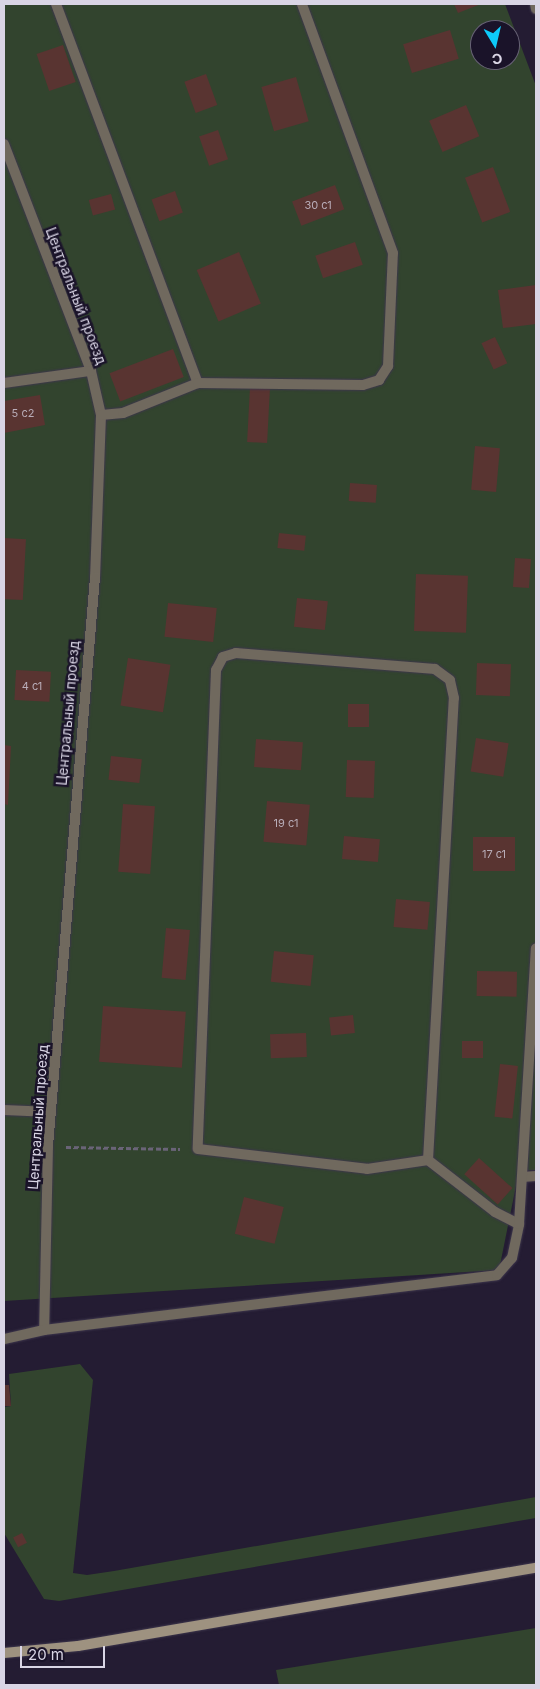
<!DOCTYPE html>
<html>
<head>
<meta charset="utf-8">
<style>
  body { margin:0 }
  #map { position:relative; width:540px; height:1689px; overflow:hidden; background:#241c33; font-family:Inter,sans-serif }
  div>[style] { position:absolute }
  .green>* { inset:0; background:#32442e }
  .building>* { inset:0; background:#593431; transform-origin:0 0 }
  .path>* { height:3px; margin-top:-1.5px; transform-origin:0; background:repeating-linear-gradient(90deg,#6a6478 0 5px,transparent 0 7.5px) }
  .roads { filter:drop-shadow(0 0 1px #3d364c) drop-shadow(0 0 1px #3d364c) }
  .lane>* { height:10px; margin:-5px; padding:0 5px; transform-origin:5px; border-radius:5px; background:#70695e }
  .secondary>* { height:10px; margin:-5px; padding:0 5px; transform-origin:5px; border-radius:5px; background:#9e9280 }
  span { translate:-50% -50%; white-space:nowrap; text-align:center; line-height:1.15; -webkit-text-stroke:5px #1a1329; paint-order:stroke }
  .number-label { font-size:11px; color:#b9adb8 }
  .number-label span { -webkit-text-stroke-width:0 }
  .street-label { font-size:14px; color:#d9d5e5 }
  .frame { position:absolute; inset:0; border:5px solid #d9d5e5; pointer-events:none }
  .north { position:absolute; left:470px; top:20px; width:50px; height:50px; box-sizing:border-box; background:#1a1329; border:1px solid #666174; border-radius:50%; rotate:171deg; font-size:14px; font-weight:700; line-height:20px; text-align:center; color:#d9d5e5 }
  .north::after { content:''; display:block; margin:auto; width:18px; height:22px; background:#0dcafa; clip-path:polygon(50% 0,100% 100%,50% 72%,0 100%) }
  .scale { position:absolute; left:20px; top:1646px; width:85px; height:22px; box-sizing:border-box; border:2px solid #d9d5e5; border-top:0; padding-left:6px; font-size:15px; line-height:18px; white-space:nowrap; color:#d9d5e5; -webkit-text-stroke:4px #1a1329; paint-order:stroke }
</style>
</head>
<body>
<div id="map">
  <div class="green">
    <div style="clip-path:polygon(evenodd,4px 4px,505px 4px,536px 86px,536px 1170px,519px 1171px,499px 1270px,4px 1301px,4px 4px,480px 30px,510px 30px,510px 60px,480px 60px,480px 30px)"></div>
    <div style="clip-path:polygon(80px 1364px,93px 1380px,73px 1573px,87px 1575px,114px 1571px,536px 1497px,536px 1518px,59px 1601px,44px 1599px,4px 1533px,4px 1407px,11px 1406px,9px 1374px)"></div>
    <div style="clip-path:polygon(536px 1628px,536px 1685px,279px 1685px,276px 1670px)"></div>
  </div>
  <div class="building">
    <div style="clip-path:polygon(454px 4px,481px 4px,458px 13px)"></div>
    <div style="left:450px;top:30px;width:30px;height:49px;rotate:73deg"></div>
    <div style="left:63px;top:45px;width:39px;height:28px;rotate:71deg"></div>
    <div style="left:206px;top:74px;width:33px;height:23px;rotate:70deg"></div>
    <div style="left:296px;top:77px;width:46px;height:36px;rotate:74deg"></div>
    <div style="left:466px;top:105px;width:34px;height:40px;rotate:67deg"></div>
    <div style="left:218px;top:130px;width:31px;height:20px;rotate:71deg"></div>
    <div style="left:493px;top:167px;width:48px;height:30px;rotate:69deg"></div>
    <div style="left:335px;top:185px;width:26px;height:46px;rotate:69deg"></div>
    <div style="left:175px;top:191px;width:23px;height:25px;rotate:70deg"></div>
    <div style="left:111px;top:194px;width:16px;height:23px;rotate:75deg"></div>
    <div style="left:355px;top:242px;width:24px;height:42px;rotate:71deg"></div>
    <div style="left:239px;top:252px;width:56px;height:46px;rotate:67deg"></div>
    <div style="clip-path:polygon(536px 285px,536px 324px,503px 328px,498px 290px)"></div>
    <div style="left:495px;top:337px;width:29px;height:15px;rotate:65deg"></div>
    <div style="left:173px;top:349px;width:30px;height:68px;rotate:69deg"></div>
    <div style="left:250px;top:387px;width:20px;height:55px;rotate:3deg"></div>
    <div style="clip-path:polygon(40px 395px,45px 425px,4px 433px,4px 401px)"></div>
    <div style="left:475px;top:446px;width:25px;height:44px;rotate:5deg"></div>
    <div style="left:350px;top:483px;width:27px;height:18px;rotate:4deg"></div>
    <div style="left:279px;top:533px;width:27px;height:15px;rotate:6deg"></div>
    <div style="left:4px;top:538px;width:22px;height:61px;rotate:3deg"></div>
    <div style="left:515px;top:558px;width:16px;height:29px;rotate:4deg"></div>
    <div style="left:416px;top:574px;width:52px;height:57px;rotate:2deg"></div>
    <div style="left:297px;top:598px;width:31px;height:29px;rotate:6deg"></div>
    <div style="left:168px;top:603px;width:49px;height:34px;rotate:6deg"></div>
    <div style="left:128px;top:658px;width:43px;height:48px;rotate:9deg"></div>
    <div style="left:477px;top:663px;width:34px;height:32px;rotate:2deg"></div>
    <div style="left:16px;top:670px;width:35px;height:30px;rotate:3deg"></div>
    <div style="left:348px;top:704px;width:21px;height:23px"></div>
    <div style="left:476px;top:738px;width:33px;height:34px;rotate:9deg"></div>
    <div style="left:256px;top:739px;width:47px;height:28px;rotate:4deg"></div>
    <div style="clip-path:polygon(4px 745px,11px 746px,8px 805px,4px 804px)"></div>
    <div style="left:111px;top:756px;width:31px;height:24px;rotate:6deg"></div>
    <div style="left:347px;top:760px;width:28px;height:37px;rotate:2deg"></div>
    <div style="left:267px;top:801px;width:43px;height:41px;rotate:5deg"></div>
    <div style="left:123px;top:804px;width:32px;height:68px;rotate:4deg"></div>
    <div style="left:344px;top:836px;width:36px;height:23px;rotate:5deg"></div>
    <div style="left:473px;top:837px;width:42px;height:34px"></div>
    <div style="left:396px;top:899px;width:34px;height:28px;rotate:5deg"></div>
    <div style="left:166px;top:928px;width:24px;height:50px;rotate:5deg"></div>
    <div style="left:274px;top:951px;width:40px;height:31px;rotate:6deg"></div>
    <div style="left:477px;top:971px;width:40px;height:25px;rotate:1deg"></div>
    <div style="left:103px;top:1006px;width:83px;height:56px;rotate:4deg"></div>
    <div style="left:353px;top:1015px;width:18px;height:24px;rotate:84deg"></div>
    <div style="left:306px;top:1033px;width:24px;height:36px;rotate:88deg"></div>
    <div style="left:462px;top:1041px;width:21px;height:17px"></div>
    <div style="left:500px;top:1064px;width:18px;height:53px;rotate:6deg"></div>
    <div style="left:479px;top:1158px;width:45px;height:22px;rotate:42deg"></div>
    <div style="left:244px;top:1197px;width:41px;height:38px;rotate:14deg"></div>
    <div style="clip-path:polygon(4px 1385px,9px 1385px,11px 1406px,4px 1406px)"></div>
    <div style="left:22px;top:1533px;width:11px;height:10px;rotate:63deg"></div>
  </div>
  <div class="path">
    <div style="left:66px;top:1147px;width:114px;rotate:1deg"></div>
  </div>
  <div class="roads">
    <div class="lane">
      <div style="left:56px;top:4px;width:405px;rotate:69.5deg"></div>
      <div style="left:535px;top:4px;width:5px;rotate:79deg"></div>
      <div style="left:4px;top:144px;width:243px;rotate:69deg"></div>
      <div style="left:91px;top:371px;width:45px;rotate:77.2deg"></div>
      <div style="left:101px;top:415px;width:162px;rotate:92.1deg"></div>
      <div style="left:95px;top:577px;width:571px;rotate:94.72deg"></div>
      <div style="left:48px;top:1146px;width:184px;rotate:91.2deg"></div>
      <div style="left:44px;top:1330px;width:41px;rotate:167.3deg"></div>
      <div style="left:4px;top:383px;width:88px;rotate:-7.9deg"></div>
      <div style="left:101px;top:415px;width:22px;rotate:-5deg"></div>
      <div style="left:123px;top:413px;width:81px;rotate:-21.8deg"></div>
      <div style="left:198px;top:383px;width:165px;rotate:0.7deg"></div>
      <div style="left:363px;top:385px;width:17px;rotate:-17deg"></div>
      <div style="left:379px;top:380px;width:17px;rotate:-57deg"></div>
      <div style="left:388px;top:366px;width:113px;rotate:-87.5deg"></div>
      <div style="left:393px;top:253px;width:265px;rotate:-110.1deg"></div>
      <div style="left:4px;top:1110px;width:47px;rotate:2.4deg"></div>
      <div style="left:428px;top:1160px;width:463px;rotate:-86.8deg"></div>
      <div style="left:454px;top:698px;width:18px;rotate:-103deg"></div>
      <div style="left:450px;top:680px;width:19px;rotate:-144deg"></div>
      <div style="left:435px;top:669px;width:200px;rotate:-175.4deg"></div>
      <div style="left:236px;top:653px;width:14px;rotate:163deg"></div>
      <div style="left:223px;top:657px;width:15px;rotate:118deg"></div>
      <div style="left:216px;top:670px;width:479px;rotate:92.2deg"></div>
      <div style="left:198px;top:1149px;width:170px;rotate:6.7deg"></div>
      <div style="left:367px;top:1169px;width:62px;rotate:-8.4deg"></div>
      <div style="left:428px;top:1160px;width:85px;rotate:37.8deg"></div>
      <div style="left:495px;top:1212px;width:27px;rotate:27deg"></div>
      <div style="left:522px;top:1177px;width:14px;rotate:-4deg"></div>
      <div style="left:44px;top:1330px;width:456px;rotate:-6.9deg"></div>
      <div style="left:497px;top:1275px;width:23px;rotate:-49deg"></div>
      <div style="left:512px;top:1258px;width:35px;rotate:-78deg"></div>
      <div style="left:519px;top:1224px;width:276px;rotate:-86.5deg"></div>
    </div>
    <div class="secondary">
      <div style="left:4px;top:1653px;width:74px;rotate:-5.4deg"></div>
      <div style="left:78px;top:1646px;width:465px;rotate:-9.7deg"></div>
    </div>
  </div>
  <div class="number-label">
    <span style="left:318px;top:205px">30 с1</span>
    <span style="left:23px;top:413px">5 с2</span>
    <span style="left:32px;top:686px">4 с1</span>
    <span style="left:286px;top:823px">19 с1</span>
    <span style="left:494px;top:854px">17 с1</span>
  </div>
  <div class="street-label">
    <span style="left:76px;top:296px;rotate:69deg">Центральный проезд</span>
    <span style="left:68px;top:713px;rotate:-85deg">Центральный проезд</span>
    <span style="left:38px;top:1117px;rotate:-86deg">Центральный проезд</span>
  </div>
  <div class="frame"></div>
  <div class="north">С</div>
  <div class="scale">20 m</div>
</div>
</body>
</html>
